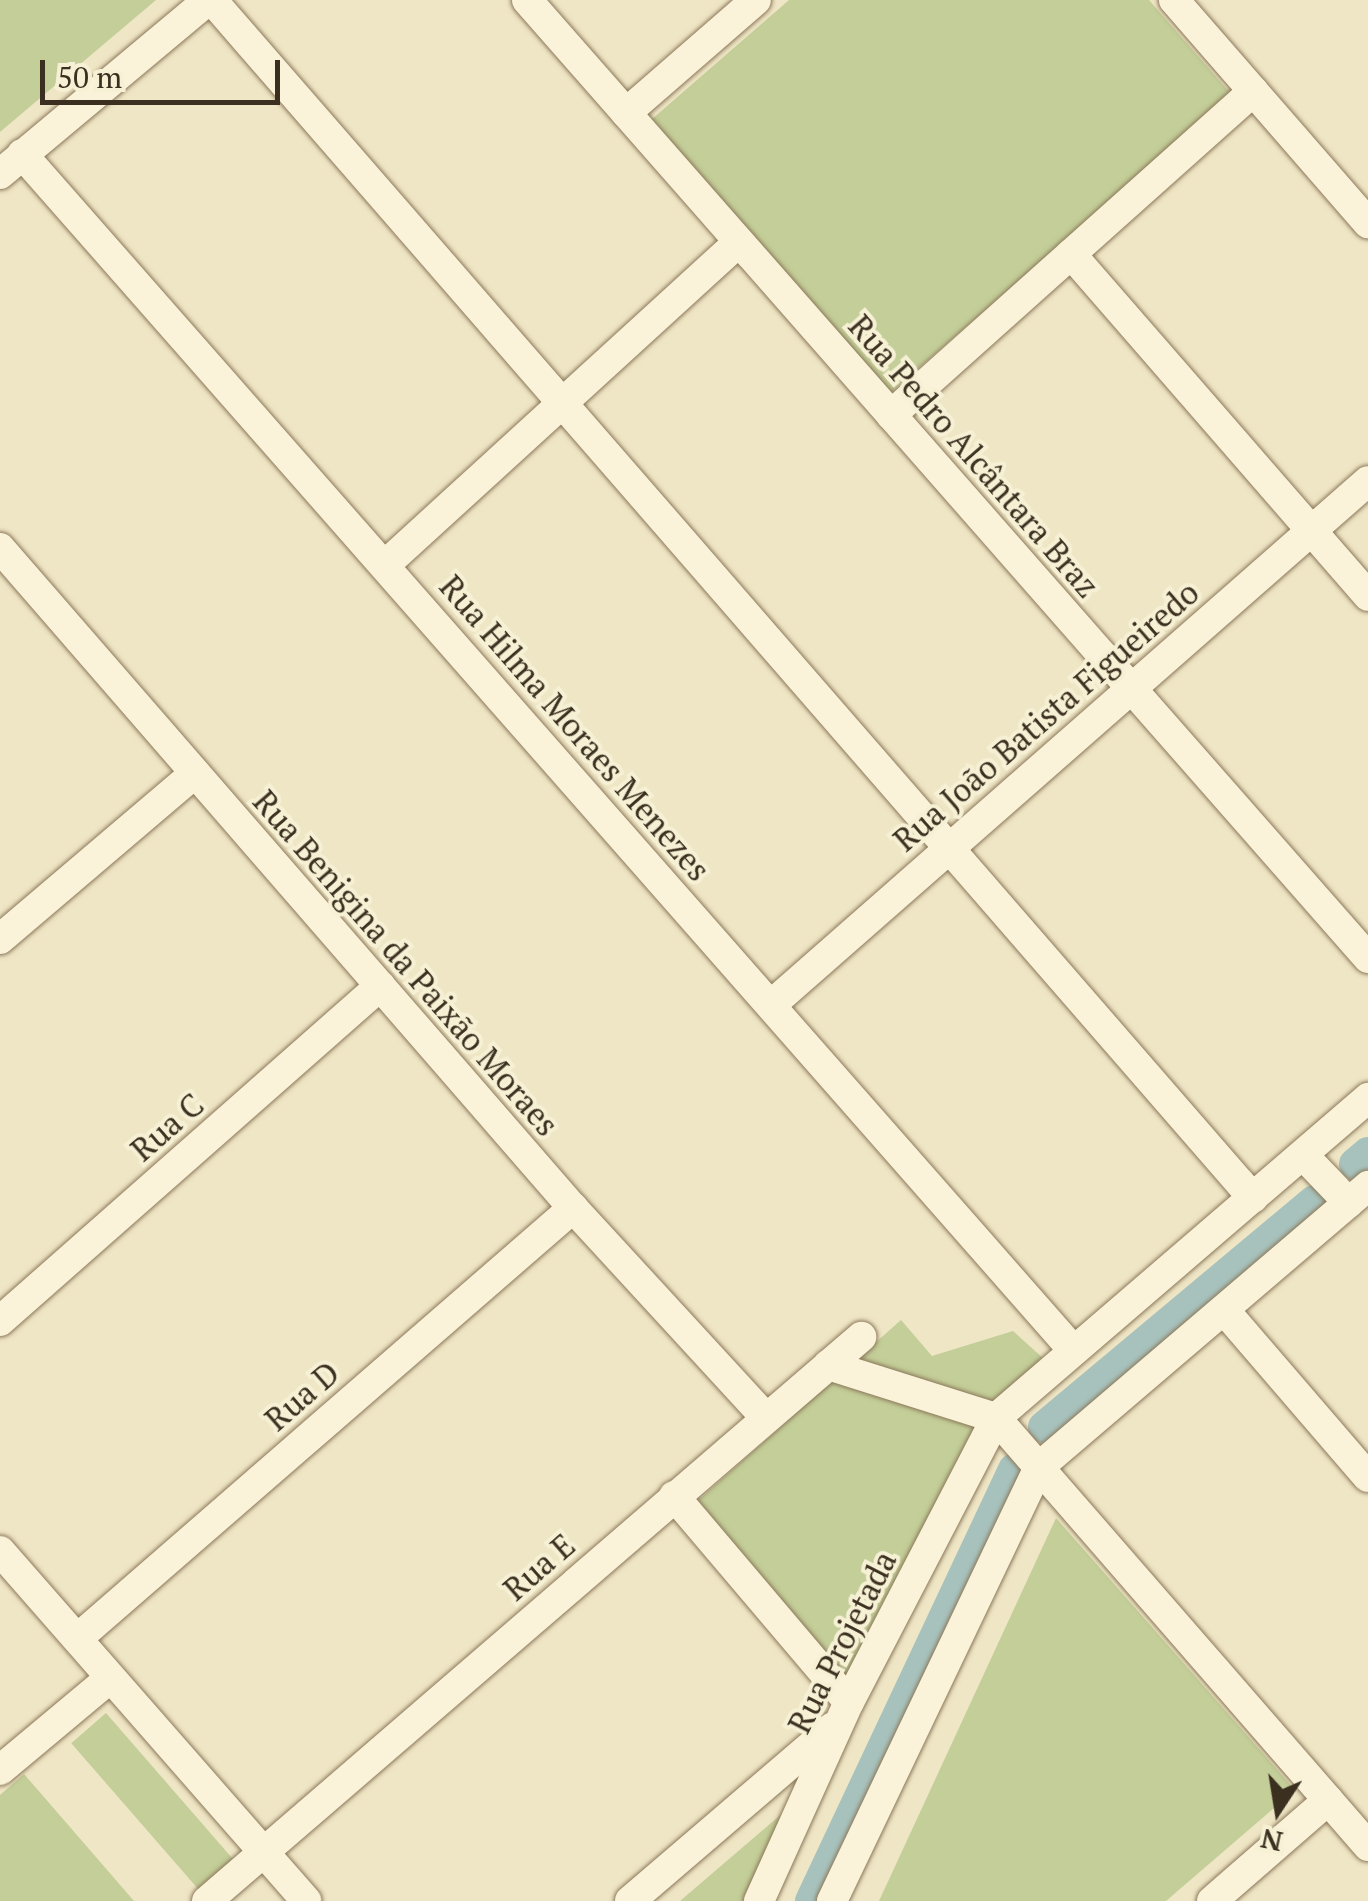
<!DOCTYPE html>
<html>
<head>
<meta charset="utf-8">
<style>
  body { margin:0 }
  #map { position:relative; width:1368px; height:1901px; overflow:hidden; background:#efe6c5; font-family:"PT Serif",serif }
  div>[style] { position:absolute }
  .green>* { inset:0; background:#c3ce98; transform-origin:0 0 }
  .canal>* { height:32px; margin:-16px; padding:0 16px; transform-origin:16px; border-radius:16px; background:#a7c2bd }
  .roads { filter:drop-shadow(0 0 2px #8b785a) drop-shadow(0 0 2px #8b785a) }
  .street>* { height:30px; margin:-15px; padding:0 15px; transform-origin:15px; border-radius:15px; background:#faf3d9 }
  span { translate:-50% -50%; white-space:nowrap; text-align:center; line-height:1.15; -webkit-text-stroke:8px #f6f0d5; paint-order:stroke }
  .street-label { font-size:32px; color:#3b2f1f }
  .north { position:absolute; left:1228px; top:1761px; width:100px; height:100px; -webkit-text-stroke:8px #f6f0d5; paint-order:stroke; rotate:192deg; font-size:28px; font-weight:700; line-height:40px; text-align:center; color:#3b2f1f }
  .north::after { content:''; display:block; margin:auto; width:35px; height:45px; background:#3b2f1f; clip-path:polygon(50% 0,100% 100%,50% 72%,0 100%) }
  .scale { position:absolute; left:40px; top:60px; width:240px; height:45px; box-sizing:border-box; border:5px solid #3b2f1f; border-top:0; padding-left:12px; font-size:30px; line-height:35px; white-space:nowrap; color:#3b2f1f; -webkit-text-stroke:8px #f6f0d5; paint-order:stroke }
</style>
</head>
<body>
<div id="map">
  <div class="green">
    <div style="clip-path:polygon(0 0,156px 0,0 132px)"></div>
    <div style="clip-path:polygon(789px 0,1149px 0,1232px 95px,891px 392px,651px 120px)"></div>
    <div style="clip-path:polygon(901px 1320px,932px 1356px,1013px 1331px,1044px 1359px,847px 1677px,694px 1504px)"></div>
    <div style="clip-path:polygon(1056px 1518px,1295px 1790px,1166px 1901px,879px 1901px)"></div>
    <div style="left:106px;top:1713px;width:198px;height:46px;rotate:49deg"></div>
    <div style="clip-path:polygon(24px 1774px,134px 1901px,0 1901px,0 1795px)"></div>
    <div style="clip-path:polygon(785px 1811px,743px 1901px,680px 1901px)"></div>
  </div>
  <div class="canal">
    <div style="left:1355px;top:1164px;width:17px;rotate:-40deg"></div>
    <div style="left:1044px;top:1427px;width:352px;rotate:-39.9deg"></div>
    <div style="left:811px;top:1901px;width:477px;rotate:-64.8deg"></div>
  </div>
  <div class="roads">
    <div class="street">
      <div style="left:212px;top:0;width:1587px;rotate:49.01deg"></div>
      <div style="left:527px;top:0;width:1275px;rotate:48.72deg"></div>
      <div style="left:1174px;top:0;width:296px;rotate:49deg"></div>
      <div style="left:626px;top:113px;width:172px;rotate:-41deg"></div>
      <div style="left:22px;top:154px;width:1592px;rotate:48.69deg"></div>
      <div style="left:0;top:174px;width:271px;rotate:-39.9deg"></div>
      <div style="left:1071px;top:254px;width:453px;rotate:49deg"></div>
      <div style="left:891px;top:415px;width:486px;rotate:-41.8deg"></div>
      <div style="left:0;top:548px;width:874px;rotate:49.04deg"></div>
      <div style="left:573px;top:1208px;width:285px;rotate:47.4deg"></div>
      <div style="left:385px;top:565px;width:479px;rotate:-42.4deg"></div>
      <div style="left:0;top:939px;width:256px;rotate:-40.4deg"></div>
      <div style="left:771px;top:1005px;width:794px;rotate:-41.27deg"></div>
      <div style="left:1303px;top:1155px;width:66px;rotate:46.2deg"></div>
      <div style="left:1225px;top:1311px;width:219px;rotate:49.3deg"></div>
      <div style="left:0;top:1321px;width:507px;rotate:-41.4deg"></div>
      <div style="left:828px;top:1365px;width:176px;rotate:17.5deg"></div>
      <div style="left:996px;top:1418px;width:567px;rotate:49deg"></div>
      <div style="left:674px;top:1496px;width:270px;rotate:49.7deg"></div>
      <div style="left:0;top:1551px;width:465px;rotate:48.8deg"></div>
      <div style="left:78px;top:1638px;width:656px;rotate:-40.98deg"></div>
      <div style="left:0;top:1770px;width:143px;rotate:-39.9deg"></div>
      <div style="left:207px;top:1901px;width:864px;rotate:-40.77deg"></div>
      <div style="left:630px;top:1901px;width:267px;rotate:-40.6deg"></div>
      <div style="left:759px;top:1901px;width:218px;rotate:-65.7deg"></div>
      <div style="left:849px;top:1702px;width:320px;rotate:-62.6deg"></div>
      <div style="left:996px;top:1418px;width:491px;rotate:-40.7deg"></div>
      <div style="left:832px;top:1901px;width:481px;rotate:-64.5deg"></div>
      <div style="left:1039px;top:1467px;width:433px;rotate:-40.5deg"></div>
      <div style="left:1212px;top:1901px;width:154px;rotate:-41deg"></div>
    </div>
  </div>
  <div class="street-label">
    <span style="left:974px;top:456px;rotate:49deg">Rua Pedro Alcântara Braz</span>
    <span style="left:1046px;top:716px;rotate:-41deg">Rua João Batista Figueiredo</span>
    <span style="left:575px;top:728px;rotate:49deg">Rua Hilma Moraes Menezes</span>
    <span style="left:406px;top:963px;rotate:49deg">Rua Benigina da Paixão Moraes</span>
    <span style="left:167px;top:1127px;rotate:-41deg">Rua C</span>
    <span style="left:302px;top:1396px;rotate:-41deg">Rua D</span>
    <span style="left:539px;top:1567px;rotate:-41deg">Rua E</span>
    <span style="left:842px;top:1642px;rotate:-63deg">Rua Projetada</span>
  </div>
  <div class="north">N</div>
  <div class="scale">50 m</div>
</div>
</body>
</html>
